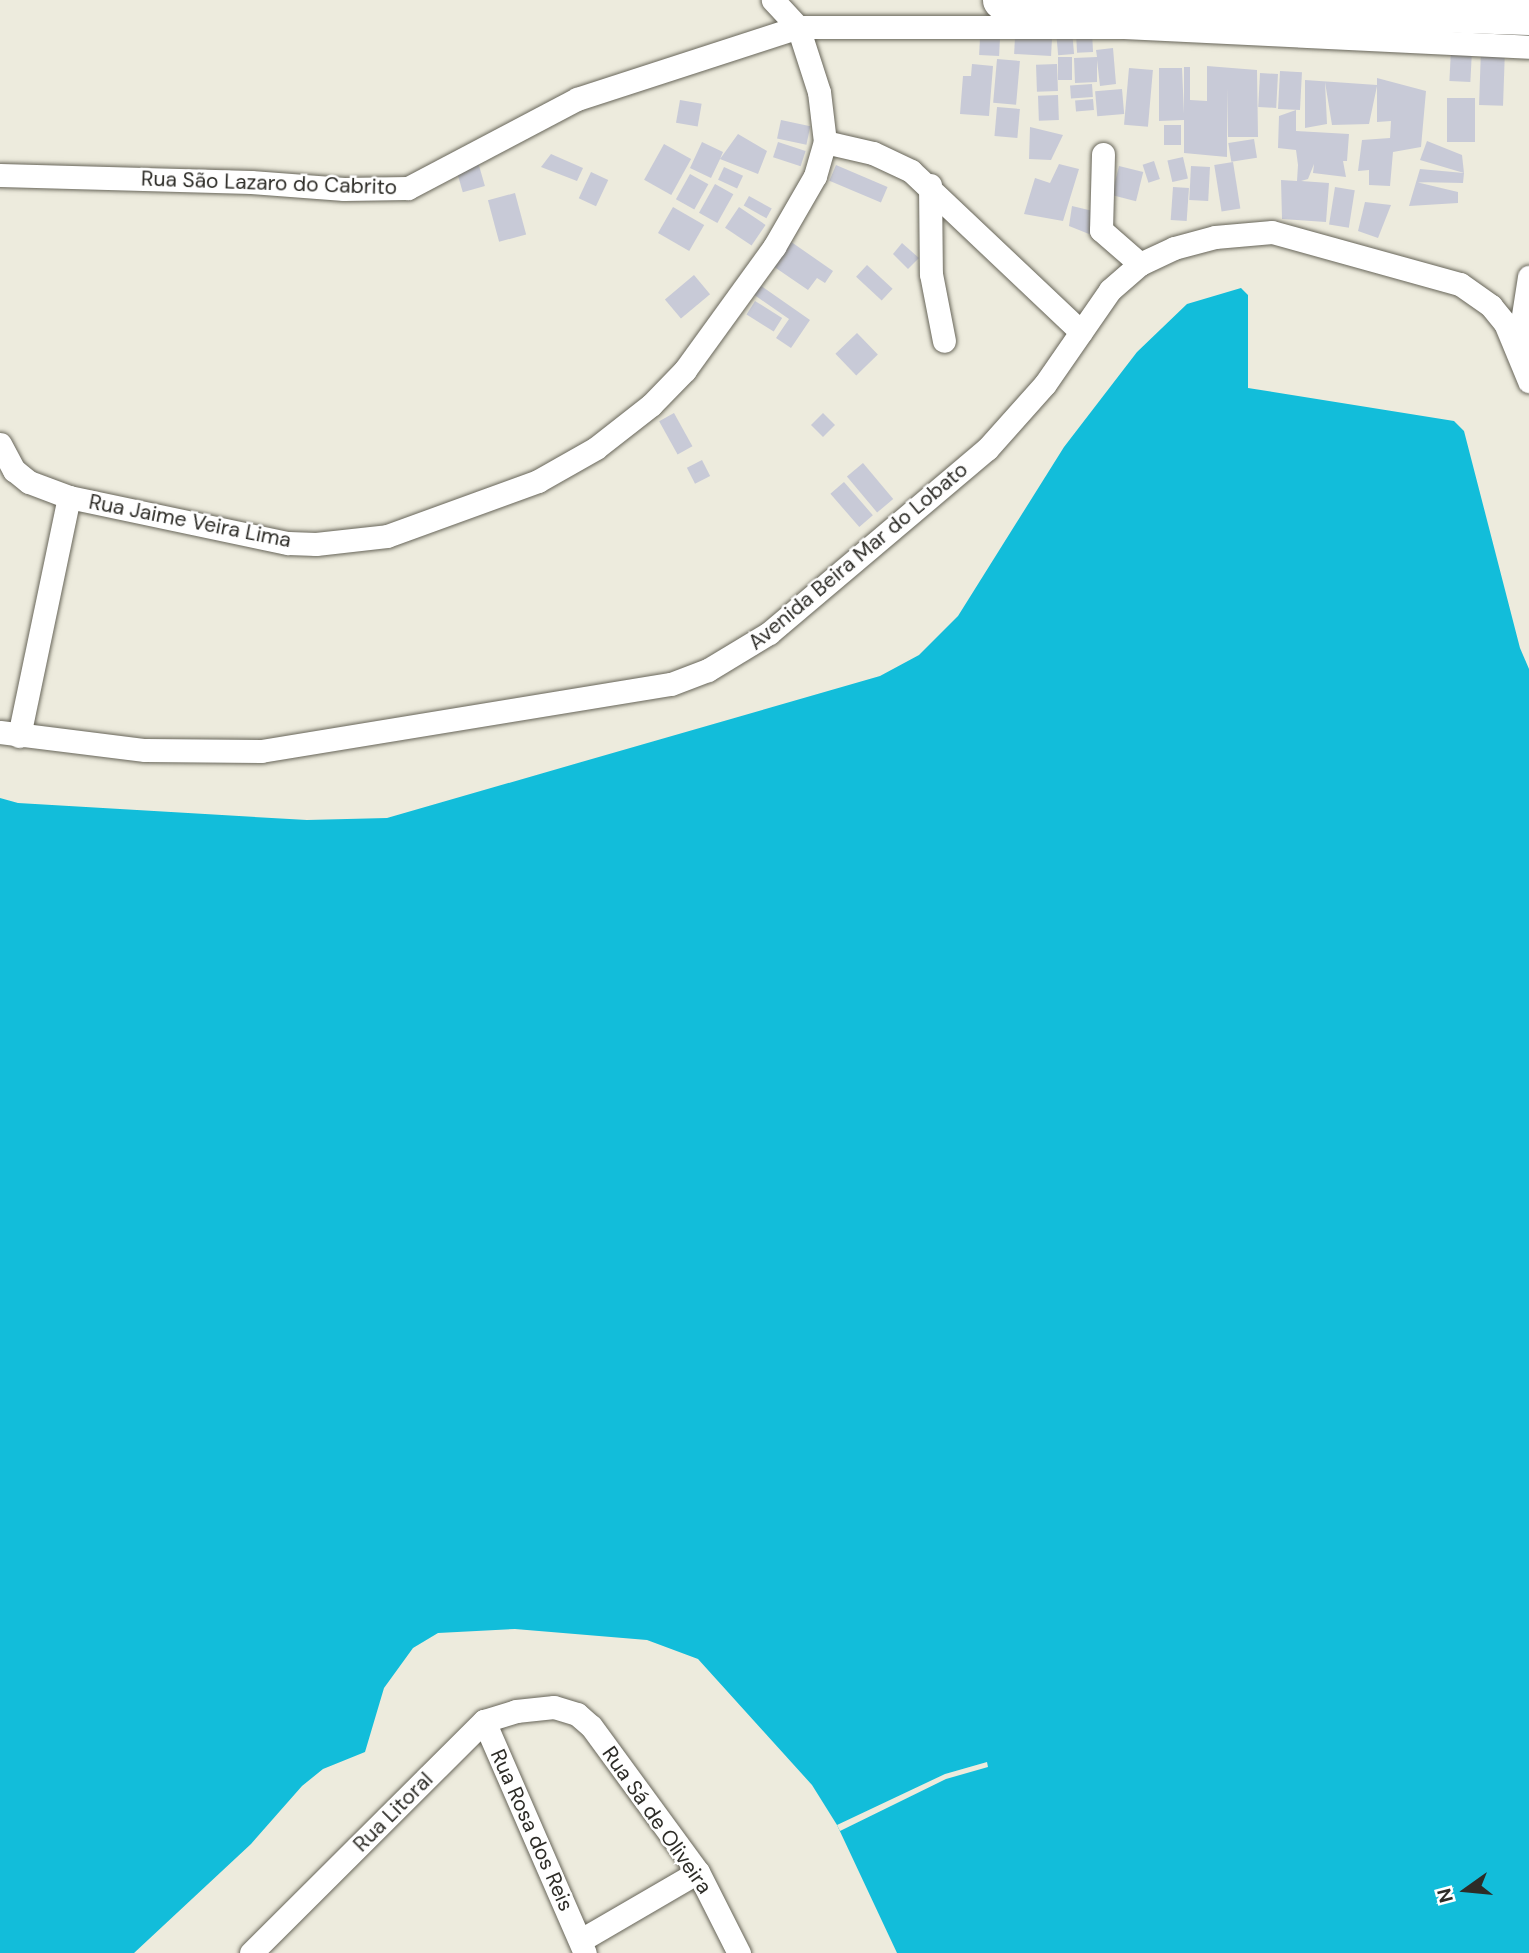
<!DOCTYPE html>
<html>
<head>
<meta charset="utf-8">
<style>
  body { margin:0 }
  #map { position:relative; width:1529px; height:1953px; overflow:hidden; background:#edebdd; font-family:"DM Sans",sans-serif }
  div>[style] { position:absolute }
  .water>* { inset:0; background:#12bdda }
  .pier>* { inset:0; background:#edebdd }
  .building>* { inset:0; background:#c8cad7; transform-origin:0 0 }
  .roads { filter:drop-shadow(0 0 2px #676559) drop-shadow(0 0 2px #676559) }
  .street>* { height:23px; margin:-11.5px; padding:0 11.5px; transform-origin:11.5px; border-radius:11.5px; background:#fff }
  .primary>* { height:37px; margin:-18.5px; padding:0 18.5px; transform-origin:18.5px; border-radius:18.5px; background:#fff }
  span { translate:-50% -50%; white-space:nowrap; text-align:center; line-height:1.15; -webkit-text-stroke:5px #fff; paint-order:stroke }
  .street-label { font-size:21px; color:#2d2c27 }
  .north { position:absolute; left:1431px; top:1855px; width:70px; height:70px; -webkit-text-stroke:5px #fff; paint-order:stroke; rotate:255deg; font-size:19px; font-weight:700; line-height:28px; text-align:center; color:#2d2c27 }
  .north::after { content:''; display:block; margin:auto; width:24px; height:32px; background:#2d2c27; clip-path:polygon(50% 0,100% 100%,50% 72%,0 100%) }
</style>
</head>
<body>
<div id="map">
  <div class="water">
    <div style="clip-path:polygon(1241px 288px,1248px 295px,1248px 388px,1454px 421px,1464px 431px,1520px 648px,1529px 669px,1529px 1953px,897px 1953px,837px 1825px,812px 1785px,698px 1659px,647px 1640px,515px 1629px,438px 1633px,413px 1648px,384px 1688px,365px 1752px,323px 1769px,302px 1786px,251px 1844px,134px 1953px,0 1953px,0 798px,18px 803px,307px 820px,387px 818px,880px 676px,919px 655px,958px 616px,1064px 447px,1137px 352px,1187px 304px)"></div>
  </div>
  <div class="pier">
    <div style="clip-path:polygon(987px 1762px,988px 1767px,946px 1779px,840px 1831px,837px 1825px,945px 1774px)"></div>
  </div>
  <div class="building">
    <div style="left:1072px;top:30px;width:24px;height:16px;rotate:85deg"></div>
    <div style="left:1092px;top:32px;width:20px;height:16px;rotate:87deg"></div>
    <div style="left:1015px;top:37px;width:37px;height:17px;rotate:3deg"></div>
    <div style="left:980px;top:38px;width:20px;height:17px;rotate:3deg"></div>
    <div style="clip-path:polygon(1113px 48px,1116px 84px,1100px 86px,1097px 60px,1097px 82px,1075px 83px,1074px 58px,1097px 57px,1096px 50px)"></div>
    <div style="left:1481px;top:49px;width:24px;height:56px;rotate:2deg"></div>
    <div style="left:1451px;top:50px;width:21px;height:31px;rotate:3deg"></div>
    <div style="left:1058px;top:57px;width:14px;height:23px"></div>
    <div style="left:997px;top:59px;width:23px;height:44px;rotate:5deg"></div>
    <div style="clip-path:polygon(972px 64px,993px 66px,989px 116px,960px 114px,963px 76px,971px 76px)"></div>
    <div style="left:1057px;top:64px;width:27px;height:21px;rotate:88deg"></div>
    <div style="clip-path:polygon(1207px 66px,1257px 70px,1258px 137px,1228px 137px,1227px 88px,1227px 157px,1184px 153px,1184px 120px,1159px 121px,1159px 68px,1182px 68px,1184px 114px,1184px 67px,1190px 67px,1190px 100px,1207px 101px)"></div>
    <div style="left:1129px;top:68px;width:24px;height:57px;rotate:5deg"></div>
    <div style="left:1280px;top:71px;width:22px;height:38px;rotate:3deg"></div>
    <div style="left:1260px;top:73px;width:18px;height:34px;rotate:3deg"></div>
    <div style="clip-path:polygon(1377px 78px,1426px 91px,1421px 147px,1393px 152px,1390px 186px,1369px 185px,1369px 170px,1358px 171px,1362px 140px,1390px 138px,1391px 121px,1377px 122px,1377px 86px,1369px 124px,1332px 125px,1325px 82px,1327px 124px,1305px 128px,1305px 80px,1377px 85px)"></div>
    <div style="left:1092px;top:84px;width:13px;height:22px;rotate:86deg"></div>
    <div style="left:1122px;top:89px;width:25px;height:27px;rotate:85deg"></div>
    <div style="left:1058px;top:95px;width:25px;height:20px;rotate:88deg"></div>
    <div style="left:1447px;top:98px;width:28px;height:44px"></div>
    <div style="left:1093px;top:99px;width:11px;height:18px;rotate:85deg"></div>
    <div style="left:680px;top:100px;width:22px;height:23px;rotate:10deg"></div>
    <div style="left:997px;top:107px;width:23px;height:29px;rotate:5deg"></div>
    <div style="clip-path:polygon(1296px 110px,1296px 131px,1349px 134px,1347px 161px,1343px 161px,1346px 177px,1313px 173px,1314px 164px,1308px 179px,1301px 181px,1329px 183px,1326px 222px,1282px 219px,1281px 180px,1297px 181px,1298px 165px,1296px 150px,1278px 148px,1279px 116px)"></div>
    <div style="left:781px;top:120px;width:30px;height:19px;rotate:12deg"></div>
    <div style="left:1164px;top:125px;width:17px;height:20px"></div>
    <div style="clip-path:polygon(1030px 127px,1063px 135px,1051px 160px,1029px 159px)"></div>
    <div style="clip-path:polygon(738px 134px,767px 151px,758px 174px,720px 159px,711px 178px,690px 168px,702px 142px,723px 152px,720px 159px)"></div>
    <div style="left:1254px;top:139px;width:19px;height:26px;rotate:81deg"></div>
    <div style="clip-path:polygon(1427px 141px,1462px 155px,1464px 173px,1420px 160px)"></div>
    <div style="left:778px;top:142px;width:29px;height:16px;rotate:18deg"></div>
    <div style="left:664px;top:144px;width:31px;height:41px;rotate:29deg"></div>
    <div style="clip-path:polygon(551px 154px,583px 168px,577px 181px,541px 167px)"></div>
    <div style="left:1183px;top:157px;width:22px;height:16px;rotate:77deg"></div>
    <div style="left:1154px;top:161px;width:19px;height:12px;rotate:72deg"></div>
    <div style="left:478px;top:162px;width:25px;height:23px;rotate:74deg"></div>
    <div style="left:1233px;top:162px;width:47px;height:19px;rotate:81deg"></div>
    <div style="clip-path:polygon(1059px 164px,1079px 169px,1063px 221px,1024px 214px,1035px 178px,1050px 183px)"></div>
    <div style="left:836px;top:165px;width:56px;height:17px;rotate:23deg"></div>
    <div style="left:1119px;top:166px;width:25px;height:30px;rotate:14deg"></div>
    <div style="left:1191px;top:166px;width:19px;height:34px;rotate:3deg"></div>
    <div style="left:724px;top:167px;width:21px;height:14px;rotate:25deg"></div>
    <div style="clip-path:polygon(1420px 169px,1464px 173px,1463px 183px,1416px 182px,1458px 192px,1458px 203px,1409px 206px)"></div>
    <div style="left:591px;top:172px;width:19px;height:29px;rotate:25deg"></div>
    <div style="left:690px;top:174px;width:21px;height:29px;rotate:29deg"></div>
    <div style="left:715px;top:184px;width:21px;height:33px;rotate:29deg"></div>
    <div style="left:1173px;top:187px;width:16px;height:33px;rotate:4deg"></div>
    <div style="left:1335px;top:187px;width:20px;height:38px;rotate:9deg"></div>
    <div style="left:515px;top:193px;width:43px;height:28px;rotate:75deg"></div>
    <div style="left:749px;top:196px;width:26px;height:11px;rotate:29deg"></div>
    <div style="clip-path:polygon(1365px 202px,1391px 205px,1378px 238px,1358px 231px)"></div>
    <div style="clip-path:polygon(1072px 206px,1097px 212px,1094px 236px,1069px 226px)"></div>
    <div style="left:673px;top:207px;width:36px;height:30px;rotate:30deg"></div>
    <div style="left:739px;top:207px;width:32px;height:25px;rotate:34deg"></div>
    <div style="clip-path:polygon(787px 239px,833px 271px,825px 283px,817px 278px,808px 290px,770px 264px)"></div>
    <div style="clip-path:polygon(902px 243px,919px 258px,908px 269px,893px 254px)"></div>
    <div style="left:867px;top:265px;width:35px;height:16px;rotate:43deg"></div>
    <div style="left:694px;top:275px;width:25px;height:38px;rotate:50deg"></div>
    <div style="clip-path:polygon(760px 285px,810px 320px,791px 348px,776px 338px,789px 319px,753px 294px)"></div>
    <div style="left:755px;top:301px;width:32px;height:16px;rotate:32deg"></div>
    <div style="left:857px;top:333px;width:30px;height:30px;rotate:46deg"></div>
    <div style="left:674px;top:413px;width:38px;height:17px;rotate:61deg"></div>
    <div style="left:823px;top:413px;width:17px;height:17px;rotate:45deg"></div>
    <div style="left:702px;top:460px;width:18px;height:17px;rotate:63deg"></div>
    <div style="left:863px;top:463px;width:47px;height:21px;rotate:50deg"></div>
    <div style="left:844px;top:482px;width:44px;height:18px;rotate:49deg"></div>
  </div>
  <div class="roads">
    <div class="street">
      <div style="left:825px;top:142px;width:49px;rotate:12.9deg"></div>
      <div style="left:873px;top:153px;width:42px;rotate:25.3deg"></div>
      <div style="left:911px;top:171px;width:234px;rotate:43.4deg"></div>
      <div style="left:1103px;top:154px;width:76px;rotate:91.5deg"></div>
      <div style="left:1101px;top:230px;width:52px;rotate:41.1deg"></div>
      <div style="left:0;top:175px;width:251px;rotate:1.6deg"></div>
      <div style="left:251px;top:182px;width:93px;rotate:4.3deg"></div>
      <div style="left:344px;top:189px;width:64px;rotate:-0.9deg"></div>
      <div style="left:408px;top:188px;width:191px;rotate:-27.8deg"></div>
      <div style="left:577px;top:99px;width:232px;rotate:-18deg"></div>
      <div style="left:798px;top:27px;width:326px"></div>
      <div style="left:1124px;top:27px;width:405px;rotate:2.8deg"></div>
      <div style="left:930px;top:185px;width:89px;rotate:89.4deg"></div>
      <div style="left:931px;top:274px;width:68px;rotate:79deg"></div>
      <div style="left:1518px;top:347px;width:71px;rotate:-81.1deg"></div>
      <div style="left:0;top:444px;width:30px;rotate:62deg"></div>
      <div style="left:14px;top:470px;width:19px;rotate:39deg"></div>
      <div style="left:29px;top:482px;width:43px;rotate:20.6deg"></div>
      <div style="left:69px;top:497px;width:224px;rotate:11.9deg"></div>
      <div style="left:288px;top:543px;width:28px;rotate:2deg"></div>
      <div style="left:316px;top:544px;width:71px;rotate:-6.4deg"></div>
      <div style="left:387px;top:536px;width:161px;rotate:-20deg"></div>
      <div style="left:538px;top:481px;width:67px;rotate:-29.6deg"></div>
      <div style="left:596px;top:448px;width:70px;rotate:-38deg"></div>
      <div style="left:651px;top:405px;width:49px;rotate:-45.8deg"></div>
      <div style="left:685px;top:370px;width:152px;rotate:-54.1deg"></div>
      <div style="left:774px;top:247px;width:82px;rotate:-60deg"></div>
      <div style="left:815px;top:176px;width:35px;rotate:-74deg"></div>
      <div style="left:825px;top:142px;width:50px;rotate:-96.8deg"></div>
      <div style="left:819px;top:92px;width:68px;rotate:-107.9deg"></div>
      <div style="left:798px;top:27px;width:37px;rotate:-133deg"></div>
      <div style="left:0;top:732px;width:146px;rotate:7.1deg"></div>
      <div style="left:145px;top:750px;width:116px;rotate:0.5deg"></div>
      <div style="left:261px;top:751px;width:415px;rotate:-9.3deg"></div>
      <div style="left:671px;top:684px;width:40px;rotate:-21deg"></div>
      <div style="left:708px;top:670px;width:71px;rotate:-31.2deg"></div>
      <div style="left:769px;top:633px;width:285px;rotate:-40.2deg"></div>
      <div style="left:987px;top:449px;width:87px;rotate:-48.3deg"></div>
      <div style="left:1045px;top:384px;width:114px;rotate:-55.3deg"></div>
      <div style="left:1110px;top:290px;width:40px;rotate:-41deg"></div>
      <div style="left:1140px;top:264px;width:38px;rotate:-25deg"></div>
      <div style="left:1174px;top:248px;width:42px;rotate:-15deg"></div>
      <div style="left:1215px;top:237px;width:57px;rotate:-5deg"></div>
      <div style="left:1272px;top:232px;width:195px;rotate:15.5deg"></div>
      <div style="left:1460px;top:284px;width:38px;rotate:35deg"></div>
      <div style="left:1491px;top:306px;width:22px;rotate:51deg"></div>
      <div style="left:1505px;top:323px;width:63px;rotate:67.5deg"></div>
      <div style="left:19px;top:736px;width:244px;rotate:-78.2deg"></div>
      <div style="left:484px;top:1721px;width:253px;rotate:66.5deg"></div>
      <div style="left:581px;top:1940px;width:135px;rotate:-30.2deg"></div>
      <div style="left:251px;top:1953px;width:329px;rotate:-44.9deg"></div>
      <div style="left:484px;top:1721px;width:34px;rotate:-17deg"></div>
      <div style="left:516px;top:1711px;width:38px;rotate:-6deg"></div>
      <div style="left:554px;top:1707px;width:24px;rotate:17deg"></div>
      <div style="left:577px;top:1714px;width:18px;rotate:41deg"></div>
      <div style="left:591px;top:1726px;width:181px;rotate:53.8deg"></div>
      <div style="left:698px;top:1872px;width:91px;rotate:63.2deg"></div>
    </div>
    <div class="primary">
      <div style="left:1001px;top:0;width:528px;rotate:1.74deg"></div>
    </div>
  </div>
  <div class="street-label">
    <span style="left:269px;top:183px;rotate:2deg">Rua São Lazaro do Cabrito</span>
    <span style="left:190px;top:521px;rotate:11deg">Rua Jaime Veira Lima</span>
    <span style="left:858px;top:556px;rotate:-40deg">Avenida Beira Mar do Lobato</span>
    <span style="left:393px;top:1812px;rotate:-45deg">Rua Litoral</span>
    <span style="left:657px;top:1820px;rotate:55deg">Rua Sá de Oliveira</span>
    <span style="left:532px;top:1830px;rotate:66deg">Rua Rosa dos Reis</span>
  </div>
  <div class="north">N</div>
</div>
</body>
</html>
